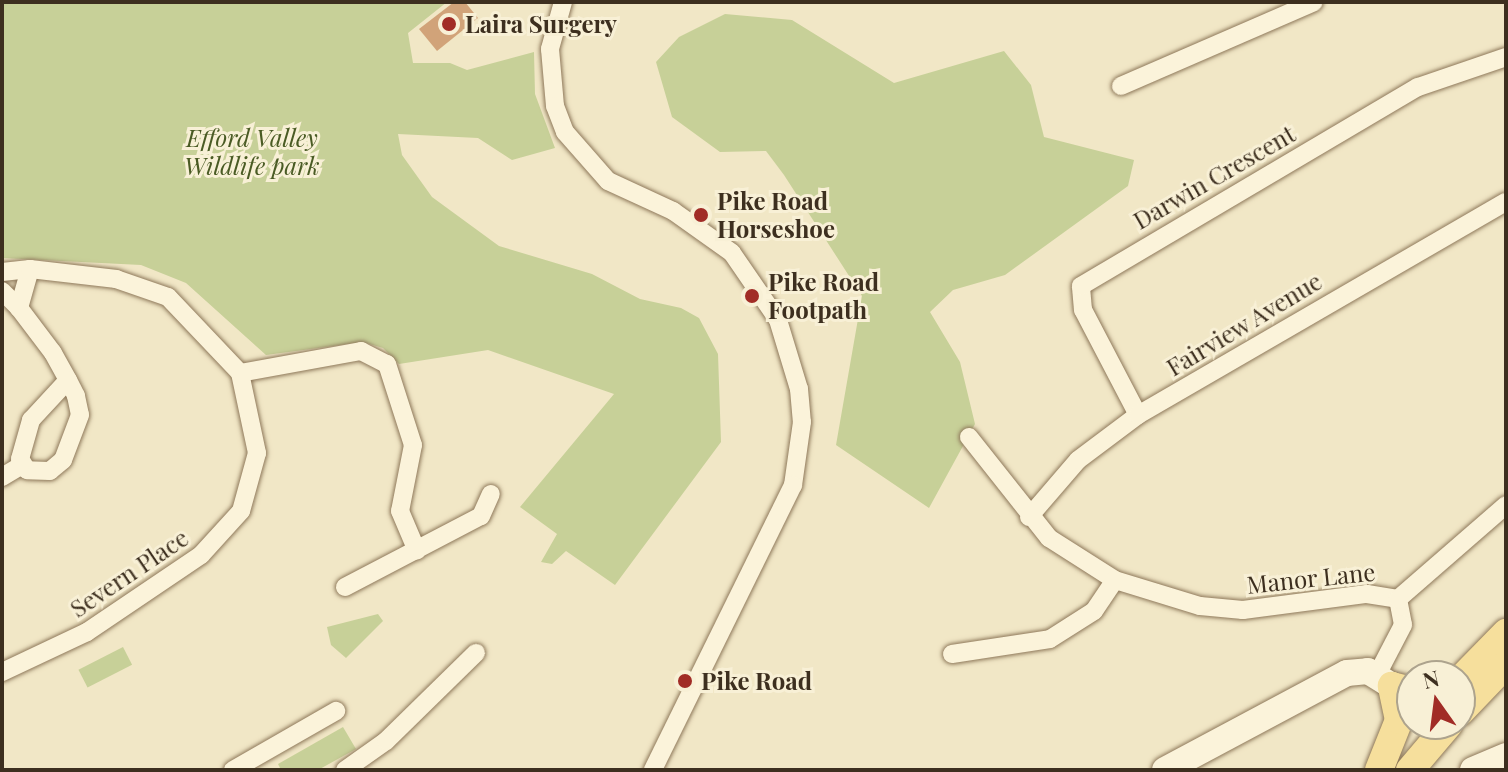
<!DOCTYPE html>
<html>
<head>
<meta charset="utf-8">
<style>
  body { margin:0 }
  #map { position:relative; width:1508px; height:772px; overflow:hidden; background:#f1e7c6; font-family:"Playfair Display",serif }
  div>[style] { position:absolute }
  .green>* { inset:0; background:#c7d098; transform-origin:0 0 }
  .building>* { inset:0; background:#d1a379 }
  .roads { filter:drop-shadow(0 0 2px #8e785a) drop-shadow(0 0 2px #8e785a) }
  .street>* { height:18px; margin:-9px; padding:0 9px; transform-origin:9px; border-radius:9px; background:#fbf3da }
  .secondary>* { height:26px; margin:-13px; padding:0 13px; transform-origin:13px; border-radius:13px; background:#fbf3da }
  .primary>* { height:28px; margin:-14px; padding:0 14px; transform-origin:14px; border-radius:14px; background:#f6df9c }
  .dots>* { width:22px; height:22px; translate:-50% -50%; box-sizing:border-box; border:4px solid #f8f0d6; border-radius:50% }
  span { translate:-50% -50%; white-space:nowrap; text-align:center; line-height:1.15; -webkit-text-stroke:6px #f8f0d6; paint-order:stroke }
  .poi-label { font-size:24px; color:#3d2f1f; font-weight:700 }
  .left { translate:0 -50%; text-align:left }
  .park-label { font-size:24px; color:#4a5b24; font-style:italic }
  .street-label { font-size:24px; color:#3d2f1f }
  .frame { position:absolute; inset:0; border:4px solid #3d2f1f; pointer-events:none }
  .north { position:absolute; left:1396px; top:660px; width:80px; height:80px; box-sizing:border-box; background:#f8f0d6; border:2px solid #ada38d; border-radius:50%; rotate:346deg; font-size:22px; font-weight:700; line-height:32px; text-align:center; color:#3d2f1f }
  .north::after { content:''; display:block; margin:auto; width:28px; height:36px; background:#a12c26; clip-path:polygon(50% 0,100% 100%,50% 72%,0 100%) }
</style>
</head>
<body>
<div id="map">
  <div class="green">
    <div style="clip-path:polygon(2px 2px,447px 2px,408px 33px,413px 63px,450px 63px,467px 70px,534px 52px,535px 94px,555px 148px,512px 160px,478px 138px,398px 134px,402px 155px,432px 197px,499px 246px,592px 274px,640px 299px,681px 308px,699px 318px,718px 354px,721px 442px,615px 585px,566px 551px,552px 564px,541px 562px,557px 534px,520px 507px,614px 394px,488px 350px,399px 364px,383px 348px,363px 342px,266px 355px,186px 283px,141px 265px,2px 258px)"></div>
    <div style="clip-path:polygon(725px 14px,792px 20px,894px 83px,1004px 51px,1031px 85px,1044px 137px,1134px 160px,1128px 186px,1005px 275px,953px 290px,930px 312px,960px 362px,975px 424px,929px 508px,836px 445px,862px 296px,784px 175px,766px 151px,720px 152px,672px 117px,656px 62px,679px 37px)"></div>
    <div style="clip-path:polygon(378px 614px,383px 621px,346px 658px,331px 645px,327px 627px)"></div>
    <div style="left:123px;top:647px;width:20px;height:50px;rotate:63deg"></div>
    <div style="clip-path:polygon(343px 727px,356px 749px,318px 770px,281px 770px,278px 764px)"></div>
  </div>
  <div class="building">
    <div style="clip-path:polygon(454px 2px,465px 2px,478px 18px,437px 51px,419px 29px)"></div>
  </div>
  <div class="roads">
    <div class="street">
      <div style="left:563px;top:2px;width:49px;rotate:105.5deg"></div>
      <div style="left:550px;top:49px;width:57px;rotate:85deg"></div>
      <div style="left:555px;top:106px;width:28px;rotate:69deg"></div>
      <div style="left:565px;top:132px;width:65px;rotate:48.7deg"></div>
      <div style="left:608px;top:181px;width:72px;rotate:24.8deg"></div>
      <div style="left:673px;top:211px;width:72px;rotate:35.4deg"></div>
      <div style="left:732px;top:253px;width:81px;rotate:55.5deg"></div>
      <div style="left:778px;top:320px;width:72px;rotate:73.1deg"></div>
      <div style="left:799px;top:389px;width:33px;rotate:85deg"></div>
      <div style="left:802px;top:422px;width:64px;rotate:98.1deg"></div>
      <div style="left:793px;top:485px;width:318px;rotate:116.2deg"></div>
      <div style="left:1121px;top:86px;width:210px;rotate:-23.5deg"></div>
      <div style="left:30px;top:269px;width:41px;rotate:105.8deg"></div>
      <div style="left:19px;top:308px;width:56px;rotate:52.9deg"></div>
      <div style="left:53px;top:353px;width:31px;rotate:61deg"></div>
      <div style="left:68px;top:380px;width:18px;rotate:63deg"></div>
      <div style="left:76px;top:396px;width:19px;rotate:78deg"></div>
      <div style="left:80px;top:415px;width:48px;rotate:110.7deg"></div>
      <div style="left:63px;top:460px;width:17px;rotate:140deg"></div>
      <div style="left:50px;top:471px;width:23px;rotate:-178deg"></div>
      <div style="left:27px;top:470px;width:13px;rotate:-122deg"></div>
      <div style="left:20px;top:459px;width:41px;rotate:-74.2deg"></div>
      <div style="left:31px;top:420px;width:54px;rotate:-47.2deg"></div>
      <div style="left:2px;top:272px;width:28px;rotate:-6deg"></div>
      <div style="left:30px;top:269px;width:87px;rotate:6.6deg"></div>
      <div style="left:116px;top:279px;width:55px;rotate:19.1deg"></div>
      <div style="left:168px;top:297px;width:105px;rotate:46.5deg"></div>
      <div style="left:240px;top:373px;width:82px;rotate:78deg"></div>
      <div style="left:257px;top:453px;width:60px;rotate:105.4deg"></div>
      <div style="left:241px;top:511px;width:59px;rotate:132.3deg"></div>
      <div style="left:201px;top:555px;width:138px;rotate:146deg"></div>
      <div style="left:87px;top:632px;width:94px;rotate:154.8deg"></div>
      <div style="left:2px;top:291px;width:24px;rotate:45deg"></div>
      <div style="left:240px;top:373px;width:123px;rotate:-10.3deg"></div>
      <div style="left:361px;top:351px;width:29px;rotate:27deg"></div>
      <div style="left:387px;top:364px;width:85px;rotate:72.2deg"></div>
      <div style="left:413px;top:445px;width:67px;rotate:101.1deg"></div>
      <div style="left:400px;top:511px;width:43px;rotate:67deg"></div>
      <div style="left:1138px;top:415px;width:119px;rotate:-117.6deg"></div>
      <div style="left:1083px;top:310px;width:24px;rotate:-95deg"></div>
      <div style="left:1081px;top:286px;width:391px;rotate:-30.6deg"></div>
      <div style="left:1418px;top:87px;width:93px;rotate:-18.8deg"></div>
      <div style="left:969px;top:437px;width:129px;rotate:51.6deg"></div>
      <div style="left:1049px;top:538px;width:78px;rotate:32.5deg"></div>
      <div style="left:1115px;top:580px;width:89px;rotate:17deg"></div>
      <div style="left:1200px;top:606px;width:43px;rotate:5.3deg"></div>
      <div style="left:1243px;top:610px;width:125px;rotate:-7.4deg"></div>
      <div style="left:1367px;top:594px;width:31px;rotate:9deg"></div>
      <div style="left:1398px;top:599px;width:26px;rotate:79deg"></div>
      <div style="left:1403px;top:625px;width:56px;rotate:117.5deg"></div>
      <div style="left:2px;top:477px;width:21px;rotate:-31deg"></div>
      <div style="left:1029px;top:517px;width:75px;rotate:-49.3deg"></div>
      <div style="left:1078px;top:460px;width:75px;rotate:-36.9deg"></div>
      <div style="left:1138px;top:415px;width:425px;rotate:-30.1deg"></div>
      <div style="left:345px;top:587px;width:153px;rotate:-27.6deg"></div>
      <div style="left:481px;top:516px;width:24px;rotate:-66deg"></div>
      <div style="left:1398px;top:599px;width:143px;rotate:-41deg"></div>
      <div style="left:952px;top:654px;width:99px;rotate:-8.7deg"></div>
      <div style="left:1050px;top:639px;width:52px;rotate:-32.5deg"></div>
      <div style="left:1094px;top:611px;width:37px;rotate:-56deg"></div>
      <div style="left:233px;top:770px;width:119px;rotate:-29.8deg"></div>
      <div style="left:345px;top:770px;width:50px;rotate:-35.3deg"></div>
      <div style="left:386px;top:741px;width:126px;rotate:-44.4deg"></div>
    </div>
    <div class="secondary">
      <div style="left:1165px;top:770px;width:206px;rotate:-28.1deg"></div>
      <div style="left:1347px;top:673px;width:21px;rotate:-5deg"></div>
      <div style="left:1368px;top:671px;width:28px;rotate:32deg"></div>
      <div style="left:1473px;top:770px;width:36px;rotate:-23deg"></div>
    </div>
    <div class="primary">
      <div style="left:1460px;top:680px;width:66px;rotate:-45.6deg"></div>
      <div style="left:1460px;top:712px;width:66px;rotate:-46.2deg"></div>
      <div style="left:1379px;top:770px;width:54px;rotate:-68.2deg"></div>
      <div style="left:1399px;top:720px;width:35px;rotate:-102deg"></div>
      <div style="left:1392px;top:686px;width:21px;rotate:14deg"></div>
      <div style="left:1410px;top:770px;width:60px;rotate:-49.7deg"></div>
    </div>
  </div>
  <div class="dots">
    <div style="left:449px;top:24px;background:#a12c26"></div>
    <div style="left:701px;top:215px;background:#a12c26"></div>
    <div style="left:752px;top:296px;background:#a12c26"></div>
    <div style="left:685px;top:681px;background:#a12c26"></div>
  </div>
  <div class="poi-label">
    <span class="left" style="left:465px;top:24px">Laira Surgery</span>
    <span class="left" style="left:717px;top:215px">Pike Road<br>Horseshoe</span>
    <span class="left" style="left:768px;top:296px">Pike Road<br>Footpath</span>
    <span class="left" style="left:701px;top:681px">Pike Road</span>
  </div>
  <div class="park-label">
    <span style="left:252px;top:152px">Efford Valley<br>Wildlife park</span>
  </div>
  <div class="street-label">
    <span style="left:1214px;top:177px;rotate:-30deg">Darwin Crescent</span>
    <span style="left:1244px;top:324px;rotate:-31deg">Fairview Avenue</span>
    <span style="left:129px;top:573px;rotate:-34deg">Severn Place</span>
    <span style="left:1311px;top:578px;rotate:-6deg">Manor Lane</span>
  </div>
  <div class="frame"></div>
  <div class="north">N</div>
</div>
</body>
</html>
